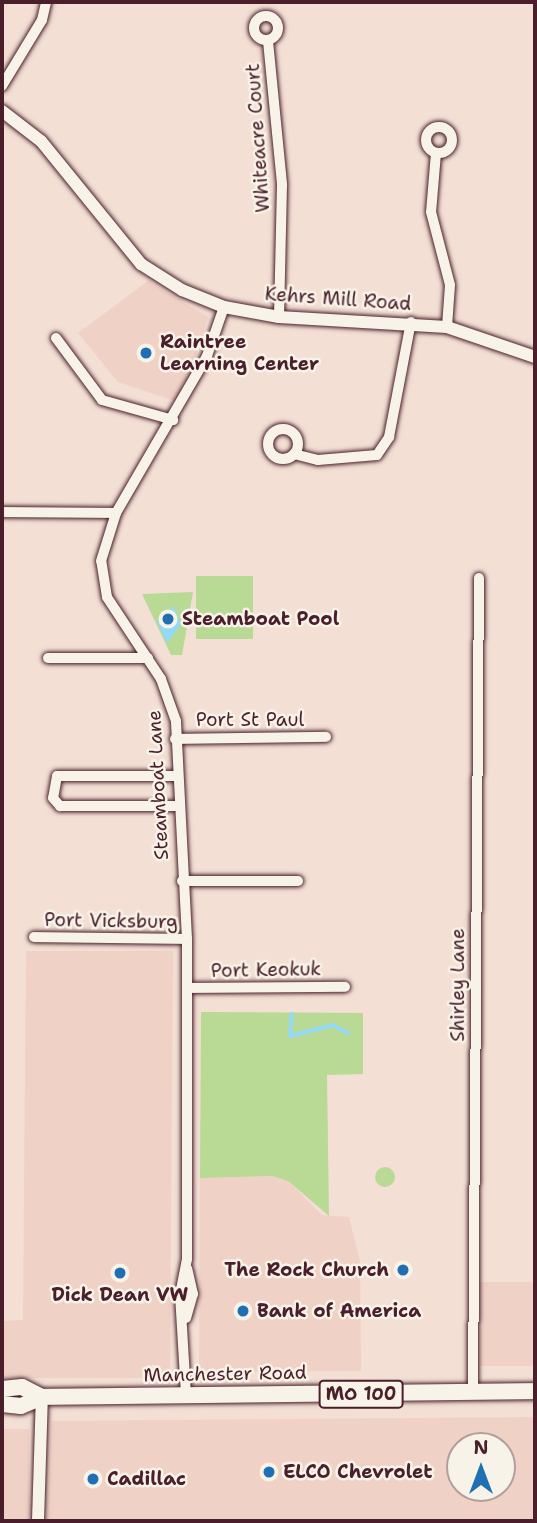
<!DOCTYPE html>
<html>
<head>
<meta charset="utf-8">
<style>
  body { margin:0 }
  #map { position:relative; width:537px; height:1523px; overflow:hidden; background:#f3dfd4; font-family:"Shantell Sans",sans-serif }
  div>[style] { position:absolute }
  .built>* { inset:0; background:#f0d1c6; transform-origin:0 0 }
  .green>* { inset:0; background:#b8da95; transform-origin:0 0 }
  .round { border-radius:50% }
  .water>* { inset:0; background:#94d9f6 }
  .stream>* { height:3.5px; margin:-1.75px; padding:0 1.75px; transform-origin:1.75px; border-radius:1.75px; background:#94d9f6 }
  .roads { filter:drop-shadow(0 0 2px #4a1f2b) drop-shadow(0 0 2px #4a1f2b) }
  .minor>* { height:10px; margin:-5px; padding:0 5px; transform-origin:5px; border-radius:5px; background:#f7f3e8 }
  .minor>.ring { margin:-5px; padding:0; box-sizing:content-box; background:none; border:10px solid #f7f3e8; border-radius:50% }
  .tertiary>* { height:12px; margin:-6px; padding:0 6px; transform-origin:6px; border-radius:6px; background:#f7f3e8 }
  .trunk>* { height:16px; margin:-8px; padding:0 8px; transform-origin:8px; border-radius:8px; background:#f7f3e8 }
  .dots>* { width:19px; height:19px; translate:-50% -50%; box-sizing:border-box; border:4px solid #f7f3e8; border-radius:50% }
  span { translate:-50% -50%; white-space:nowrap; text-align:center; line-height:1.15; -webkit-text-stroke:5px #f7f3e8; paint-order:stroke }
  .shield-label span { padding:2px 5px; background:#f7f3e8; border:2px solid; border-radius:5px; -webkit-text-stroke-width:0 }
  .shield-label { font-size:18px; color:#4a1f2b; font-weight:700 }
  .street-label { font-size:19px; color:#4a1f2b }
  .poi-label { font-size:19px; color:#4a1f2b; font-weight:700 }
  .left { translate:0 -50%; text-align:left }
  .right { translate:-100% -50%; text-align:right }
  .frame { position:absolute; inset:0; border:4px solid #4a1f2b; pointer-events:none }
  .north { position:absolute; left:446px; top:1432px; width:70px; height:70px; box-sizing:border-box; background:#f7f3e8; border:2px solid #b29e9c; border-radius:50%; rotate:0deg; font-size:19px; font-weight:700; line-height:28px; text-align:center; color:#4a1f2b }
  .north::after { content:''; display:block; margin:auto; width:24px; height:32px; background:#1f6fb2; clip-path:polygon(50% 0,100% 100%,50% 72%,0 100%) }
</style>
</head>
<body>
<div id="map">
  <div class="built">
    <div style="clip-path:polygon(148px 281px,208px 317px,190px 376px,175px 401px,118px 382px,78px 333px)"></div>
    <div style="clip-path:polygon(26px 951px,173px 951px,170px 1378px,2px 1378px,2px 1321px,23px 1320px)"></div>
    <div style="clip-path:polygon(272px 1176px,288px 1181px,322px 1215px,349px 1217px,360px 1261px,361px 1371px,199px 1372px,200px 1178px)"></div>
    <div style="left:535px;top:1282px;width:84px;height:55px;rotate:90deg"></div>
    <div style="clip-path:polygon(evenodd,535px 1417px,535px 1521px,47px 1521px,51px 1421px,535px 1417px,502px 1446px,502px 1488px,460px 1488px,460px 1446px,502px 1446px)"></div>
    <div style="left:2px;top:1429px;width:27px;height:92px"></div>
  </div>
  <div class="green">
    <div style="left:196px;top:576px;width:57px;height:63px"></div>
    <div style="clip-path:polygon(193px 592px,182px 655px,171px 655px,142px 594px)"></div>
    <div style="clip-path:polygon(201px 1012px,363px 1013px,363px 1074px,327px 1075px,329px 1216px,288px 1181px,272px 1176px,200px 1178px)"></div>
    <div class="round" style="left:375px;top:1167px;width:20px;height:20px"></div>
  </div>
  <div class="water">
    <div style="clip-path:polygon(173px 606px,181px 624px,167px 643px,157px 622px)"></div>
  </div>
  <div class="stream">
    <div style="left:292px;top:1014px;width:22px;rotate:93deg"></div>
    <div style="left:291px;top:1036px;width:43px;rotate:-14.7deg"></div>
    <div style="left:333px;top:1025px;width:17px;rotate:28deg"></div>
  </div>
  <div class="roads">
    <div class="minor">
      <div class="ring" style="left:254px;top:16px;width:14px;height:14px"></div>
      <div style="left:268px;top:41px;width:145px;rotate:84.4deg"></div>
      <div style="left:282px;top:185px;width:132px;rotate:91.3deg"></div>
      <div style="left:2px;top:86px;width:77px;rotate:-58.8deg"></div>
      <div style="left:42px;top:20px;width:18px;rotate:-77deg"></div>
      <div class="ring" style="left:426px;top:127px;width:16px;height:16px"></div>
      <div style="left:436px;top:153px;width:59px;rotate:94.8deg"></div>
      <div style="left:431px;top:212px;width:75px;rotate:75.4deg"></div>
      <div style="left:450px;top:285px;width:42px;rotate:94.1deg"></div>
      <div style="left:56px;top:338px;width:77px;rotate:53.4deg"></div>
      <div style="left:102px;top:400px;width:74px;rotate:15.7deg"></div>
      <div class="ring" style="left:268px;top:429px;width:20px;height:20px"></div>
      <div style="left:294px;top:454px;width:25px;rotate:14deg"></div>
      <div style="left:318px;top:460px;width:59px;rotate:-4.8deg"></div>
      <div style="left:377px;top:455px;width:22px;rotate:-56deg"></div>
      <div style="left:389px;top:437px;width:117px;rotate:-79.2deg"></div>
      <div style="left:2px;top:512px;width:114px;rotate:0.5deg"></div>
      <div style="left:48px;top:658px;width:100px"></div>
      <div style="left:175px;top:739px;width:151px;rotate:-0.8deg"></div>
      <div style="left:175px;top:776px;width:118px;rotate:180deg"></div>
      <div style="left:57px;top:776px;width:22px;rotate:100deg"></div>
      <div style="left:53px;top:798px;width:11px;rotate:49deg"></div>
      <div style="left:60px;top:806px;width:115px"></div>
      <div style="left:182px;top:881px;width:116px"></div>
      <div style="left:34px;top:937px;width:153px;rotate:0.7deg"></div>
      <div style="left:187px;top:988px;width:158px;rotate:-0.4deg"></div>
      <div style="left:186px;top:1318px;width:25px;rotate:-74deg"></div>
      <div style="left:193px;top:1294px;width:26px;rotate:-103deg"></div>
      <div style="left:473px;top:1392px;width:814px;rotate:-89.58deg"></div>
      <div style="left:186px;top:1395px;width:100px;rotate:-93.4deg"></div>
      <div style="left:180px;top:1295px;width:37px;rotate:-79deg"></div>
      <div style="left:187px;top:1259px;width:320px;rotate:-90deg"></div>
      <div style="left:187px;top:939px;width:218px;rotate:-92.9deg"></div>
      <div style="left:176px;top:721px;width:45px;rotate:-109.7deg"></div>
      <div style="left:161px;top:679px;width:98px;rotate:-123.4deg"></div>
      <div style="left:107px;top:597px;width:36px;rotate:-99deg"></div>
      <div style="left:101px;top:561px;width:50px;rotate:-72.6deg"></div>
      <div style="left:116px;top:513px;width:181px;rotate:-59.9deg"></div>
      <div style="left:207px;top:356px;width:52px;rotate:-70.9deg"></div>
    </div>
    <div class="tertiary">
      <div style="left:2px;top:111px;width:49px;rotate:37.6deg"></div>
      <div style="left:41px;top:141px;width:159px;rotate:50.9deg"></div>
      <div style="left:141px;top:264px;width:49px;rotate:32.4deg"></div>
      <div style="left:182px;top:290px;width:45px;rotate:22deg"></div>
      <div style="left:224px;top:307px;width:56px;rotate:10.3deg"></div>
      <div style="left:279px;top:317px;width:168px;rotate:3.4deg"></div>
      <div style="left:447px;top:327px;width:93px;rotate:18.8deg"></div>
      <div style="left:38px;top:1521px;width:124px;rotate:-88.2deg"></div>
    </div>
    <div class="trunk">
      <div style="left:2px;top:1389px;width:20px;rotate:-6deg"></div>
      <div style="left:22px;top:1387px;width:22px;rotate:27deg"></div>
      <div style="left:2px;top:1404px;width:19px;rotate:6deg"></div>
      <div style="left:21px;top:1406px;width:23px;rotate:-23deg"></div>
      <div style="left:42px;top:1397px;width:493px;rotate:-0.7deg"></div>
    </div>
  </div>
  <div class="dots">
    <div style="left:146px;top:353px;background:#1f6fb2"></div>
    <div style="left:168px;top:619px;background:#1f6fb2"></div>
    <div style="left:403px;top:1270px;background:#1f6fb2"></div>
    <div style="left:120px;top:1273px;background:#1f6fb2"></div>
    <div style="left:243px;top:1311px;background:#1f6fb2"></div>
    <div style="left:269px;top:1472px;background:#1f6fb2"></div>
    <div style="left:93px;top:1479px;background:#1f6fb2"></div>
  </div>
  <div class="shield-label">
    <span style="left:361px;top:1394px">MO 100</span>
  </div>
  <div class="street-label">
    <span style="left:258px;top:138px;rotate:-94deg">Whiteacre Court</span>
    <span style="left:338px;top:299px;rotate:4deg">Kehrs Mill Road</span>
    <span style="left:250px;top:720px">Port St Paul</span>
    <span style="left:158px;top:785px;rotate:-93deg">Steamboat Lane</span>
    <span style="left:111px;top:921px;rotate:1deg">Port Vicksburg</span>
    <span style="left:266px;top:970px;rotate:-1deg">Port Keokuk</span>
    <span style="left:458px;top:985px;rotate:-90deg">Shirley Lane</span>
    <span style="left:225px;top:1374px;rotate:-1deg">Manchester Road</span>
  </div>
  <div class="poi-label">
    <span class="left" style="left:160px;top:353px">Raintree<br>Learning Center</span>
    <span class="left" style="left:182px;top:619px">Steamboat Pool</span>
    <span class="right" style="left:389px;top:1270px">The Rock Church</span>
    <span style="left:120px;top:1295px">Dick Dean VW</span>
    <span class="left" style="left:257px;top:1311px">Bank of America</span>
    <span class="left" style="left:283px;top:1472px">ELCO Chevrolet</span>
    <span class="left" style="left:107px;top:1479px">Cadillac</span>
  </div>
  <div class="frame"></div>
  <div class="north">N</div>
</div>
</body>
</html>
